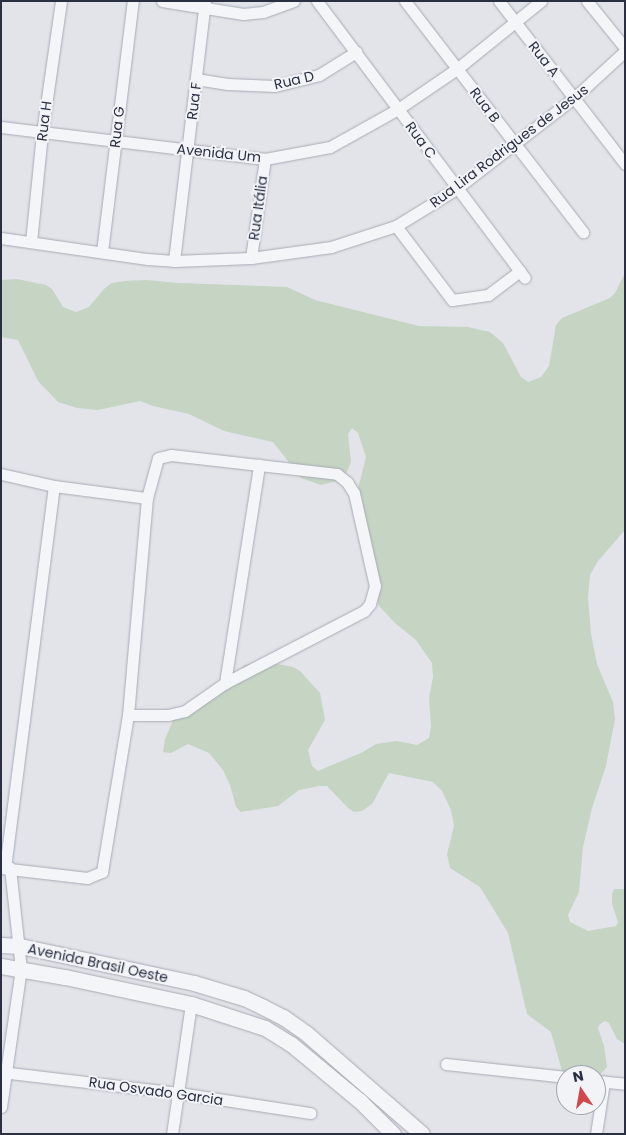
<!DOCTYPE html>
<html>
<head>
<meta charset="utf-8">
<style>
  body { margin:0 }
  #map { position:relative; width:626px; height:1135px; overflow:hidden; background:#e2e4ea; font-family:Poppins,sans-serif }
  div>[style] { position:absolute }
  .green>* { inset:0; background:#c5d4c3 }
  .roads { filter:drop-shadow(0 0 1px #a7aab4) drop-shadow(0 0 1px #a7aab4) }
  .minor>* { height:11px; margin:-5.5px; padding:0 5.5px; transform-origin:5.5px; border-radius:5.5px; background:#f4f5f8 }
  .tertiary>* { height:15px; margin:-7.5px; padding:0 7.5px; transform-origin:7.5px; border-radius:7.5px; background:#f4f5f8 }
  span { translate:-50% -50%; white-space:nowrap; text-align:center; line-height:1.15; -webkit-text-stroke:4px #f1f3f7; paint-order:stroke }
  .street-label { font-size:14px; color:#2a3042 }
  .frame { position:absolute; inset:0; border:2px solid #2a3042; pointer-events:none }
  .north { position:absolute; left:556px; top:1065px; width:50px; height:50px; box-sizing:border-box; background:#f1f3f7; border:1px solid #a1a5af; border-radius:50%; rotate:348deg; font-size:14px; font-weight:700; line-height:20px; text-align:center; color:#2a3042 }
  .north::after { content:''; display:block; margin:auto; width:18px; height:22px; background:#ce484c; clip-path:polygon(50% 0,100% 100%,50% 72%,0 100%) }
</style>
</head>
<body>
<div id="map">
  <div class="green">
    <div style="clip-path:polygon(625px 273px,625px 530px,598px 561px,590px 575px,588px 597px,591px 634px,597px 664px,613px 702px,615px 719px,606px 766px,592px 808px,583px 847px,579px 892px,568px 915px,570px 922px,588px 931px,616px 926px,618px 922px,612px 904px,612px 894px,614px 889px,625px 889px,625px 1044px,617px 1039px,609px 1023px,605px 1021px,600px 1024px,598px 1028px,604px 1046px,607px 1067px,596px 1079px,596px 1075px,586px 1075px,577px 1065px,575px 1075px,563px 1074px,551px 1032px,527px 1014px,508px 933px,480px 887px,450px 868px,447px 854px,454px 826px,451px 810px,442px 791px,433px 782px,389px 773px,372px 804px,362px 811px,354px 812px,348px 808px,327px 786px,320px 786px,299px 790px,278px 806px,241px 812px,236px 807px,230px 785px,223px 770px,209px 753px,188px 744px,171px 753px,163px 752px,165px 739px,175px 716px,239px 672px,244px 665px,267px 662px,293px 667px,300px 671px,320px 693px,325px 720px,308px 750px,312px 766px,318px 771px,363px 752px,376px 744px,397px 741px,417px 745px,429px 738px,431px 726px,429px 698px,433px 677px,432px 663px,416px 640px,395px 623px,379px 606px,376px 597px,355px 501px,366px 457px,358px 433px,352px 428px,348px 434px,351px 462px,346px 474px,341px 480px,321px 485px,301px 478px,273px 442px,224px 431px,189px 414px,153px 406px,140px 401px,98px 410px,77px 408px,58px 402px,38px 381px,18px 340px,1px 337px,1px 280px,17px 279px,46px 285px,52px 289px,63px 307px,76px 312px,89px 307px,105px 288px,112px 283px,125px 281px,146px 280px,178px 283px,287px 287px,315px 300px,419px 326px,468px 327px,490px 332px,503px 343px,521px 377px,528px 382px,541px 377px,549px 366px,556px 325px,562px 318px,610px 298px,615px 293px)"></div>
  </div>
  <div class="roads">
    <div class="minor">
      <div style="left:162px;top:1px;width:82px;rotate:9.1deg"></div>
      <div style="left:243px;top:14px;width:20px;rotate:-6deg"></div>
      <div style="left:263px;top:12px;width:33px;rotate:-20deg"></div>
      <div style="left:317px;top:1px;width:346px;rotate:53.1deg"></div>
      <div style="left:405px;top:1px;width:292px;rotate:52.4deg"></div>
      <div style="left:499px;top:1px;width:206px;rotate:52.3deg"></div>
      <div style="left:587px;top:1px;width:60px;rotate:51deg"></div>
      <div style="left:196px;top:79px;width:32px;rotate:9deg"></div>
      <div style="left:228px;top:84px;width:47px;rotate:2.4deg"></div>
      <div style="left:275px;top:86px;width:45px;rotate:-14deg"></div>
      <div style="left:319px;top:75px;width:44px;rotate:-31.9deg"></div>
      <div style="left:1px;top:127px;width:266px;rotate:6.9deg"></div>
      <div style="left:265px;top:159px;width:66px;rotate:-10.5deg"></div>
      <div style="left:330px;top:147px;width:78px;rotate:-29.2deg"></div>
      <div style="left:398px;top:109px;width:73px;rotate:-34.3deg"></div>
      <div style="left:458px;top:68px;width:107px;rotate:-38.9deg"></div>
      <div style="left:396px;top:226px;width:93px;rotate:52.9deg"></div>
      <div style="left:452px;top:300px;width:36px;rotate:-8deg"></div>
      <div style="left:488px;top:295px;width:40px;rotate:-37deg"></div>
      <div style="left:1px;top:238px;width:148px;rotate:8.2deg"></div>
      <div style="left:147px;top:259px;width:27px;rotate:4deg"></div>
      <div style="left:174px;top:261px;width:77px;rotate:-2.2deg"></div>
      <div style="left:251px;top:258px;width:81px;rotate:-7.8deg"></div>
      <div style="left:331px;top:247px;width:68px;rotate:-17.9deg"></div>
      <div style="left:396px;top:226px;width:70px;rotate:-31.7deg"></div>
      <div style="left:456px;top:189px;width:150px;rotate:-37.7deg"></div>
      <div style="left:575px;top:97px;width:68px;rotate:-42.6deg"></div>
      <div style="left:31px;top:242px;width:110px;rotate:-84.2deg"></div>
      <div style="left:42px;top:133px;width:133px;rotate:-81.8deg"></div>
      <div style="left:102px;top:252px;width:253px;rotate:-83deg"></div>
      <div style="left:251px;top:258px;width:100px;rotate:-82deg"></div>
      <div style="left:174px;top:261px;width:262px;rotate:-83.2deg"></div>
      <div style="left:1px;top:474px;width:54px;rotate:12.8deg"></div>
      <div style="left:54px;top:486px;width:94px;rotate:7.4deg"></div>
      <div style="left:147px;top:498px;width:41px;rotate:-74.6deg"></div>
      <div style="left:158px;top:458px;width:13px;rotate:-13deg"></div>
      <div style="left:171px;top:455px;width:167px;rotate:6.5deg"></div>
      <div style="left:337px;top:474px;width:13px;rotate:39deg"></div>
      <div style="left:347px;top:482px;width:13px;rotate:58deg"></div>
      <div style="left:354px;top:493px;width:95px;rotate:77.3deg"></div>
      <div style="left:375px;top:586px;width:19px;rotate:106deg"></div>
      <div style="left:370px;top:604px;width:9px;rotate:131deg"></div>
      <div style="left:364px;top:611px;width:157px;rotate:152.6deg"></div>
      <div style="left:225px;top:683px;width:49px;rotate:145deg"></div>
      <div style="left:185px;top:711px;width:17px;rotate:167deg"></div>
      <div style="left:168px;top:715px;width:40px;rotate:180deg"></div>
      <div style="left:225px;top:683px;width:221px;rotate:-81.1deg"></div>
      <div style="left:1px;top:868px;width:87px;rotate:6.6deg"></div>
      <div style="left:87px;top:878px;width:16px;rotate:-22deg"></div>
      <div style="left:102px;top:872px;width:159px;rotate:-80.6deg"></div>
      <div style="left:128px;top:715px;width:218px;rotate:-85deg"></div>
      <div style="left:5px;top:868px;width:385px;rotate:-82.7deg"></div>
      <div style="left:446px;top:1064px;width:121px;rotate:6.2deg"></div>
      <div style="left:1px;top:1072px;width:179px;rotate:6.7deg"></div>
      <div style="left:179px;top:1093px;width:133px;rotate:8.7deg"></div>
      <div style="left:598px;top:1081px;width:27px;rotate:6deg"></div>
      <div style="left:1px;top:1107px;width:139px;rotate:-81.8deg"></div>
      <div style="left:21px;top:969px;width:102px;rotate:-96.2deg"></div>
      <div style="left:172px;top:1134px;width:131px;rotate:-81.7deg"></div>
      <div style="left:596px;top:1134px;width:53px;rotate:-81.3deg"></div>
    </div>
    <div class="tertiary">
      <div style="left:1px;top:945px;width:19px;rotate:3deg"></div>
      <div style="left:20px;top:946px;width:178px;rotate:12deg"></div>
      <div style="left:194px;top:983px;width:52px;rotate:16.7deg"></div>
      <div style="left:244px;top:998px;width:21px;rotate:25deg"></div>
      <div style="left:263px;top:1007px;width:22px;rotate:27deg"></div>
      <div style="left:283px;top:1017px;width:29px;rotate:35deg"></div>
      <div style="left:307px;top:1034px;width:152px;rotate:41deg"></div>
      <div style="left:1px;top:966px;width:65px;rotate:9.8deg"></div>
      <div style="left:65px;top:977px;width:129px;rotate:12.1deg"></div>
      <div style="left:191px;top:1004px;width:78px;rotate:18deg"></div>
      <div style="left:265px;top:1028px;width:31px;rotate:32deg"></div>
      <div style="left:291px;top:1044px;width:89px;rotate:39.6deg"></div>
      <div style="left:360px;top:1101px;width:47px;rotate:45deg"></div>
    </div>
  </div>
  <div class="street-label">
    <span style="left:544px;top:59px;rotate:52deg">Rua A</span>
    <span style="left:294px;top:80px;rotate:-13deg">Rua D</span>
    <span style="left:194px;top:101px;rotate:-83deg">Rua F</span>
    <span style="left:485px;top:105px;rotate:53deg">Rua B</span>
    <span style="left:44px;top:121px;rotate:-83deg">Rua H</span>
    <span style="left:117px;top:127px;rotate:-83deg">Rua G</span>
    <span style="left:421px;top:140px;rotate:54deg">Rua C</span>
    <span style="left:509px;top:146px;rotate:-37deg">Rua Lira Rodrigues de Jesus</span>
    <span style="left:219px;top:153px;rotate:6deg">Avenida Um</span>
    <span style="left:258px;top:208px;rotate:-82deg">Rua Itália</span>
    <span style="left:98px;top:963px;rotate:12deg">Avenida Brasil Oeste</span>
    <span style="left:156px;top:1091px;rotate:8deg">Rua Osvado Garcia</span>
  </div>
  <div class="frame"></div>
  <div class="north">N</div>
</div>
</body>
</html>
